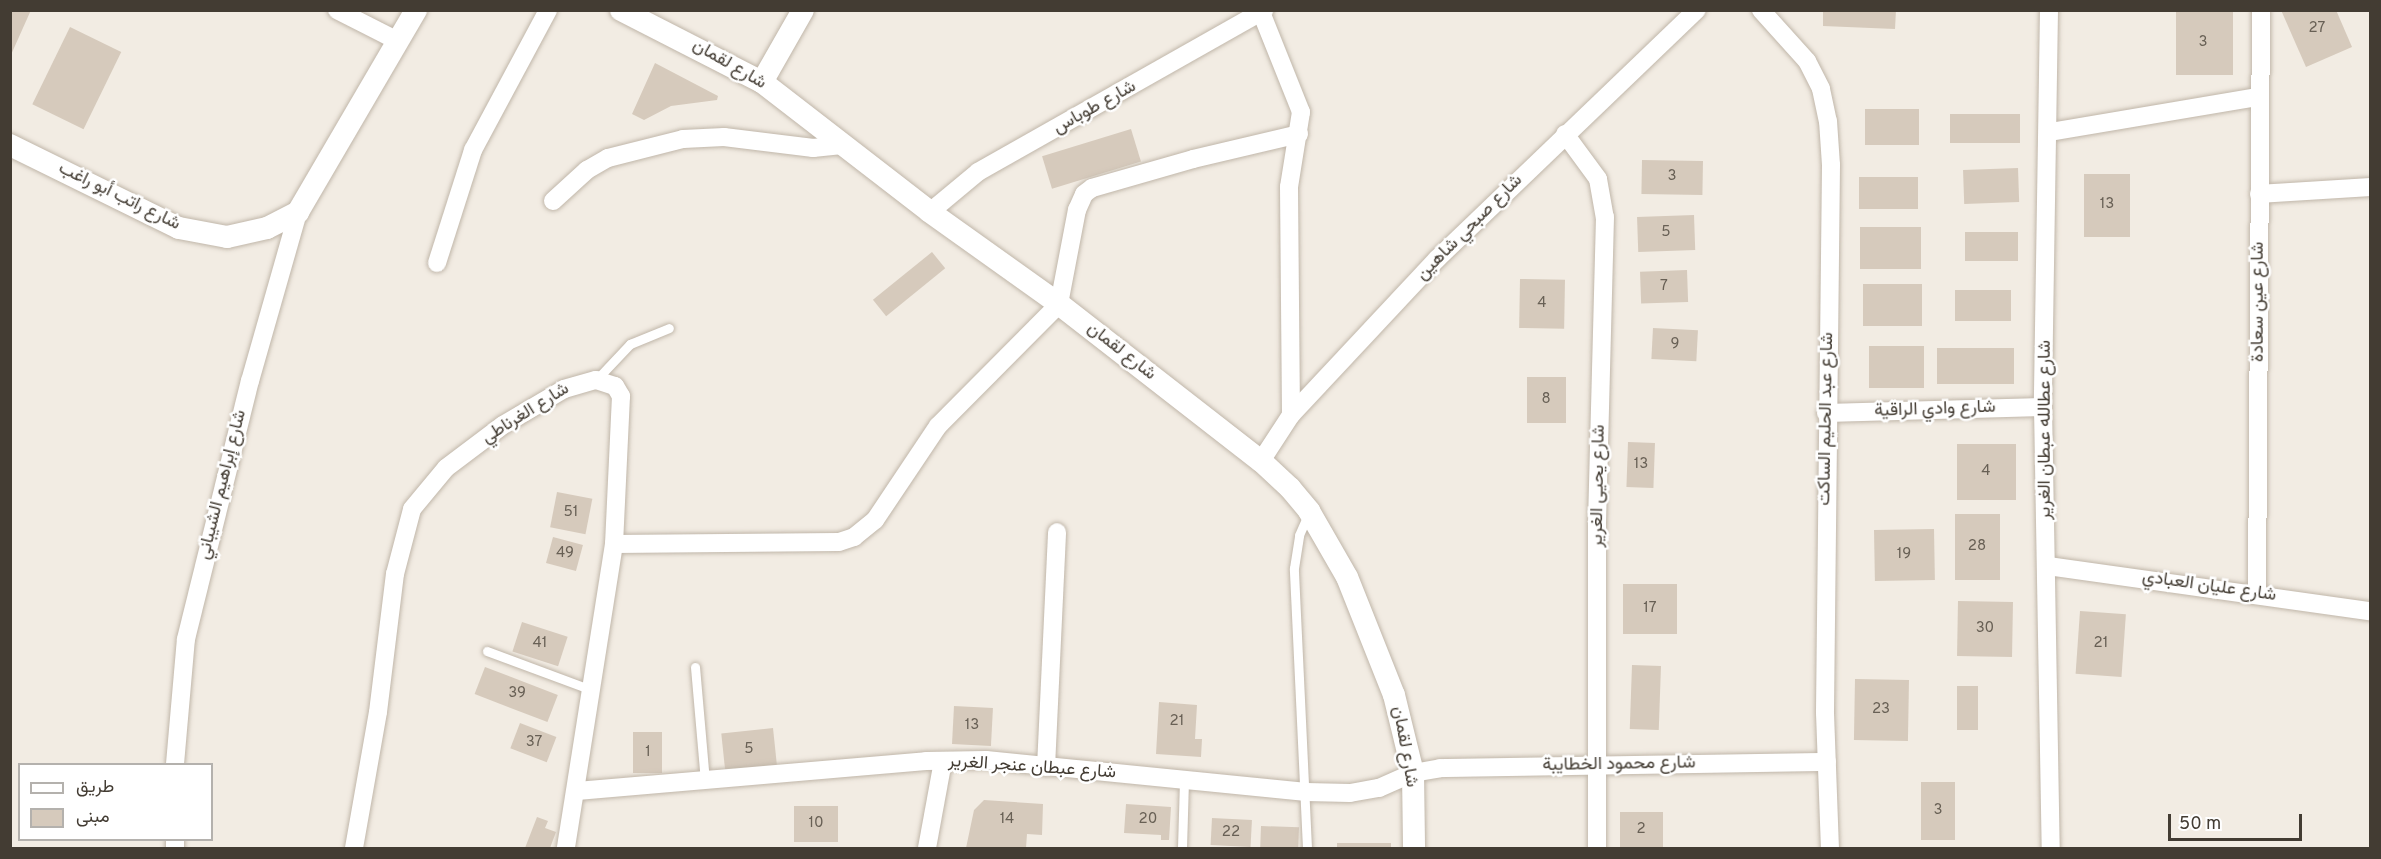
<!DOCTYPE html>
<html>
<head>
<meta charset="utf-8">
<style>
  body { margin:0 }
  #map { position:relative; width:2381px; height:859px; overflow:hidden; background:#f2ece3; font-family:Overpass,Vazirmatn,sans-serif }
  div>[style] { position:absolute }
  .building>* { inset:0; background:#d6cabc; transform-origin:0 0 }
  .roads { filter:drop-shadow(0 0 2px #c0b6a9) drop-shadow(0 0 2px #c0b6a9) }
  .service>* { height:9px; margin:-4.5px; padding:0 4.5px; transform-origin:4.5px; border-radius:4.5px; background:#fff }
  .minor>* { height:18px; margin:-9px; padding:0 9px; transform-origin:9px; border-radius:9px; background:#fff }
  .tertiary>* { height:22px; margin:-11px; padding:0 11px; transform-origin:11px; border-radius:11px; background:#fff }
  span { translate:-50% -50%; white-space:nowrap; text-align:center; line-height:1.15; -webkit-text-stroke:5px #fff; paint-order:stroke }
  .number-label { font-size:15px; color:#686055 }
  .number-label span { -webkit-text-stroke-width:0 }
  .street-label { font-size:18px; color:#433c33 }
  .frame { position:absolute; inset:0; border:12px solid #433c33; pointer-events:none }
  .legend { position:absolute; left:18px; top:763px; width:195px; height:78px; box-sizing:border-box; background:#fff; border:2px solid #b4b1ad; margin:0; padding:8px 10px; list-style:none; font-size:18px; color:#433c33 }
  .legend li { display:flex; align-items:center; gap:12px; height:30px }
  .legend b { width:30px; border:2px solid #b4b1ad }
  .scale { position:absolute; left:2168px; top:814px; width:134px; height:27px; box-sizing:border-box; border:3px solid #433c33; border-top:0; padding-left:8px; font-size:18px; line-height:21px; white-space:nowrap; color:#433c33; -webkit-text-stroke:4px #fff; paint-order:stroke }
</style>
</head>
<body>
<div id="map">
  <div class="building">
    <div style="clip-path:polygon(10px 10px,31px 10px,10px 57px)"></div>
    <div style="clip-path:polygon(1823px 10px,1896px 10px,1895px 29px,1823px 26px)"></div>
    <div style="left:2176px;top:10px;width:57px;height:65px"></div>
    <div style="clip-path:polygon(2281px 10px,2336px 10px,2352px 47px,2306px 67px)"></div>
    <div style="left:70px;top:27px;width:57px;height:86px;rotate:26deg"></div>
    <div style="clip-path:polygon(655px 63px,718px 96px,717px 100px,671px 106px,644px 120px,632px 114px)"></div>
    <div style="left:1865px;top:109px;width:54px;height:36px"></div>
    <div style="left:2020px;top:114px;width:29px;height:70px;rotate:90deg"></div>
    <div style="left:1131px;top:129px;width:34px;height:93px;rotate:73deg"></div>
    <div style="left:1642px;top:160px;width:61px;height:34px;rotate:1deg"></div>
    <div style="left:2018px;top:168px;width:34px;height:55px;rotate:88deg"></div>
    <div style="left:2084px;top:174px;width:46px;height:63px"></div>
    <div style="left:1859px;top:177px;width:59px;height:32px"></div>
    <div style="left:1694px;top:215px;width:35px;height:57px;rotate:88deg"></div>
    <div style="left:1860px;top:227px;width:61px;height:42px"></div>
    <div style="left:1965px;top:232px;width:53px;height:29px"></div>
    <div style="left:932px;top:252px;width:21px;height:76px;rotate:51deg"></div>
    <div style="left:1687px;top:270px;width:32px;height:47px;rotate:88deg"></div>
    <div style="left:1520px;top:279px;width:45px;height:49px;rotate:1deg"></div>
    <div style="left:1863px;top:284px;width:59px;height:42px"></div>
    <div style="left:1955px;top:290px;width:56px;height:31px"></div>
    <div style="left:1653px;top:328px;width:45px;height:31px;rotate:3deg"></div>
    <div style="left:1869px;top:346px;width:55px;height:42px"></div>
    <div style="left:1937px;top:348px;width:77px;height:36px"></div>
    <div style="left:1527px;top:377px;width:39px;height:46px"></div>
    <div style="left:1628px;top:442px;width:27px;height:45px;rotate:2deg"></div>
    <div style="left:1957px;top:444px;width:59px;height:56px"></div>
    <div style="left:557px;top:492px;width:36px;height:36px;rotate:11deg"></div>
    <div style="left:1955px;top:514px;width:45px;height:66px"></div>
    <div style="left:1934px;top:529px;width:51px;height:60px;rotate:89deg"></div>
    <div style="left:553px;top:537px;width:31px;height:27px;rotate:15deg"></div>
    <div style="left:1623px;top:584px;width:54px;height:50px"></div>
    <div style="left:1958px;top:601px;width:55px;height:55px;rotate:1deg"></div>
    <div style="left:2080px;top:611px;width:46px;height:63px;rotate:4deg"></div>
    <div style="left:522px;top:622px;width:48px;height:31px;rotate:18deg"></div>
    <div style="left:1632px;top:665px;width:29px;height:64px;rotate:2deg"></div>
    <div style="left:485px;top:667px;width:78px;height:29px;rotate:21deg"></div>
    <div style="left:1855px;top:679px;width:54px;height:61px;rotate:1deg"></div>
    <div style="left:1957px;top:686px;width:21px;height:44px"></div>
    <div style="clip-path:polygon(1159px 702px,1197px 705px,1195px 739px,1202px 739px,1201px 757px,1156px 754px)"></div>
    <div style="left:954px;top:706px;width:39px;height:38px;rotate:3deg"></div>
    <div style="left:520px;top:723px;width:39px;height:27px;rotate:21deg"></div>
    <div style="left:773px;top:728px;width:37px;height:52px;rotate:84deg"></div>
    <div style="left:662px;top:732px;width:41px;height:29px;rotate:90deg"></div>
    <div style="left:1921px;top:782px;width:34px;height:58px"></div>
    <div style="clip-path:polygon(984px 800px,1043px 804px,1042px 835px,1027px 834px,1026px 848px,966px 848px,974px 810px)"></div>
    <div style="clip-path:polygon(1126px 804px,1171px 807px,1169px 840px,1161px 840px,1161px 835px,1124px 833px)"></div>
    <div style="left:794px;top:806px;width:44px;height:36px"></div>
    <div style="left:1620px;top:812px;width:43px;height:36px"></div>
    <div style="clip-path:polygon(537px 817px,548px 821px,545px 828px,556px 832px,550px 848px,525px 848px)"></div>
    <div style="left:1212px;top:818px;width:40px;height:27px;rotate:3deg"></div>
    <div style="left:1261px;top:826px;width:38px;height:22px;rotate:2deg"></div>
    <div style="left:1337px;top:843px;width:54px;height:5px"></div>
  </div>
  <div class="roads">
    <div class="service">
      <div style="left:596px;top:380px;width:50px;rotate:-46.6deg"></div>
      <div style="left:630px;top:344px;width:42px;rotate:-22.3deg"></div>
      <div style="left:487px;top:651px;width:112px;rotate:20.4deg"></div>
      <div style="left:695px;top:667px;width:114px;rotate:85deg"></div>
      <div style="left:1182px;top:848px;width:68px;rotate:-88.3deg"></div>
      <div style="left:1307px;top:848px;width:280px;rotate:-92.7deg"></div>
      <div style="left:1294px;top:568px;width:33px;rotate:-81deg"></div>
      <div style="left:1299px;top:535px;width:22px;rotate:-66deg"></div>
    </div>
    <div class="minor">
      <div style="left:337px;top:10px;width:66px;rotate:27deg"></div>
      <div style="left:1761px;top:10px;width:69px;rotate:48deg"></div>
      <div style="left:1807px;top:61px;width:31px;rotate:63deg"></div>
      <div style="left:1821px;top:89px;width:33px;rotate:78deg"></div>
      <div style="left:1828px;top:121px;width:44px;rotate:86.1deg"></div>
      <div style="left:1831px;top:165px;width:548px;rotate:90.63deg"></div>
      <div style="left:1825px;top:713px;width:135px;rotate:87.9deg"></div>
      <div style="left:2049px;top:10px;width:397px;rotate:90.9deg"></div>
      <div style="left:2043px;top:407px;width:441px;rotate:89deg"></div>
      <div style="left:1261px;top:12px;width:108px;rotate:68.2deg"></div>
      <div style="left:1301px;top:112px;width:76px;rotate:99.1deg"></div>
      <div style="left:1289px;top:187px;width:228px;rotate:89.5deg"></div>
      <div style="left:2050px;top:132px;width:211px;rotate:-9.6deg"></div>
      <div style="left:1565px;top:134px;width:56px;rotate:53.7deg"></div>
      <div style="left:1598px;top:179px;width:39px;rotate:80deg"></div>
      <div style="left:1605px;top:217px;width:308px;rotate:91.5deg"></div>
      <div style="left:1597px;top:525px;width:323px;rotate:90deg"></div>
      <div style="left:2259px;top:194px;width:111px;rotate:-3.6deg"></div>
      <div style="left:553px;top:201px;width:46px;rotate:-42.4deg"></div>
      <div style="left:587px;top:170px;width:24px;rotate:-30deg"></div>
      <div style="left:608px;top:158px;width:77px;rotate:-14.2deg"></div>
      <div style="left:683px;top:139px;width:41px;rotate:-2.8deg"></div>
      <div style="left:724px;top:137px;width:90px;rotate:7deg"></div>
      <div style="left:813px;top:148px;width:29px;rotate:-6deg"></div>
      <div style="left:930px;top:212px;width:62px;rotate:-39.8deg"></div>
      <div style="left:978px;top:172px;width:329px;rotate:-29.5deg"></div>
      <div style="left:437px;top:263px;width:119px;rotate:-72.3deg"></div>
      <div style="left:473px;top:150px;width:159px;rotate:-61.8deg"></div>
      <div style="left:1826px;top:413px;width:217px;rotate:-1.6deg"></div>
      <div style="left:1261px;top:461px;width:55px;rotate:-56.9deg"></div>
      <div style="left:1291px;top:415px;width:214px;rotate:-46.9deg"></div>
      <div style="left:1437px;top:259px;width:360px;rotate:-43.8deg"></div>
      <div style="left:614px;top:544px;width:225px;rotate:-0.5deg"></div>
      <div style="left:839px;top:542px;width:16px;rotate:-18deg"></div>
      <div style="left:854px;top:537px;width:27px;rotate:-39deg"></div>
      <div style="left:875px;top:520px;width:113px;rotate:-56.2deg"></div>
      <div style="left:938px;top:426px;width:172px;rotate:-45.2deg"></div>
      <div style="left:1059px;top:304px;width:96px;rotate:-79.2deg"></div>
      <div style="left:1077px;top:210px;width:17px;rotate:-66deg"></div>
      <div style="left:1084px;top:194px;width:10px;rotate:-37deg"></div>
      <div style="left:1092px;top:188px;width:105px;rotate:-16deg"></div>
      <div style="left:1193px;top:159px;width:109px;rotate:-13.3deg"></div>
      <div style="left:2048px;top:566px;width:325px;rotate:8deg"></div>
      <div style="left:2257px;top:593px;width:583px;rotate:-89.61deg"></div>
      <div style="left:175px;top:764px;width:125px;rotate:-85deg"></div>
      <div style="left:186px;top:639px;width:266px;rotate:-76.1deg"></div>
      <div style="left:250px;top:381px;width:176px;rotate:-74.1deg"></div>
      <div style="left:1046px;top:767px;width:235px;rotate:-87.3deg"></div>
      <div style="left:577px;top:791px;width:350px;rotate:-4.9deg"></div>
      <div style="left:926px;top:761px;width:60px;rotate:-1deg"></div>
      <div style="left:986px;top:760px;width:322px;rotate:5.7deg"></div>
      <div style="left:1306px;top:792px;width:44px;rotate:1.3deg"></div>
      <div style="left:1350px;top:793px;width:29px;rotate:-10deg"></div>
      <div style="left:1379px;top:788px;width:37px;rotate:-24deg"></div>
      <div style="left:1413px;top:773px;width:27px;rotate:-10deg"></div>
      <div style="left:1440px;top:768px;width:387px;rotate:-0.9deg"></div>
      <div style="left:175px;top:840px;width:8px;rotate:90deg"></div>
      <div style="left:354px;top:848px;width:138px;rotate:-80deg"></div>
      <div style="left:378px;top:712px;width:139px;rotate:-83deg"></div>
      <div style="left:395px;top:574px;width:67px;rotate:-75.3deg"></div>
      <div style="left:412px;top:509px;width:53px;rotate:-50.3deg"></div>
      <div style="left:446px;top:468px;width:71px;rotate:-37deg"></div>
      <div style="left:503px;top:425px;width:71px;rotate:-30.5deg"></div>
      <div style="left:564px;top:389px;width:33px;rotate:-16deg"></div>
      <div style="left:596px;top:380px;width:20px;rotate:18deg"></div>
      <div style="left:615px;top:386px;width:12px;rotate:59deg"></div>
      <div style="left:621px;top:396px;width:148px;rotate:92.7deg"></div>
      <div style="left:614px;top:544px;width:308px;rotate:99deg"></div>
      <div style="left:927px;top:848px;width:88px;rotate:-79.6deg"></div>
    </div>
    <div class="tertiary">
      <div style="left:621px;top:10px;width:158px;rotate:27.1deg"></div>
      <div style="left:762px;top:82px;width:212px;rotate:37.7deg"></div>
      <div style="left:930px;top:212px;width:158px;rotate:35.5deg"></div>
      <div style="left:1059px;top:304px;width:256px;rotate:37.9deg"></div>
      <div style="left:1261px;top:461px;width:40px;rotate:43deg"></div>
      <div style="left:1290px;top:488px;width:30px;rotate:50deg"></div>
      <div style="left:1309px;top:511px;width:76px;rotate:60.1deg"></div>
      <div style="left:1347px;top:577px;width:127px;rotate:68.3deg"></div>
      <div style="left:1394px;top:695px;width:80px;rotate:76.3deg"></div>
      <div style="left:1413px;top:773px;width:75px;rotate:89.2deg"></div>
      <div style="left:762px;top:82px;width:83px;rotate:-60.3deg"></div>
      <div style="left:10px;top:145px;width:188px;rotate:26.2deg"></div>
      <div style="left:179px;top:228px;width:49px;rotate:10.6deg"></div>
      <div style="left:227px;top:237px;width:41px;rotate:-12.7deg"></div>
      <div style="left:267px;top:228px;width:35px;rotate:-27deg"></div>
      <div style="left:298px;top:212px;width:234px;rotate:-59.7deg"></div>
    </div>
  </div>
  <div class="number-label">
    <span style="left:2317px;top:29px">27</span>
    <span style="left:2203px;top:43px">3</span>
    <span style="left:1672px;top:177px">3</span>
    <span style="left:2107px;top:205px">13</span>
    <span style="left:1666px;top:233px">5</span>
    <span style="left:1664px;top:287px">7</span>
    <span style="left:1542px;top:304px">4</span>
    <span style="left:1675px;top:345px">9</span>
    <span style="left:1546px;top:400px">8</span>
    <span style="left:1641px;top:465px">13</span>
    <span style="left:1986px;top:472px">4</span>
    <span style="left:571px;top:513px">51</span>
    <span style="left:1977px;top:547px">28</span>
    <span style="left:565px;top:554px">49</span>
    <span style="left:1904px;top:555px">19</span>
    <span style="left:1650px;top:609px">17</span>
    <span style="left:1985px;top:629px">30</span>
    <span style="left:540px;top:644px">41</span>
    <span style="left:2101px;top:644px">21</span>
    <span style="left:517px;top:694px">39</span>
    <span style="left:1881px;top:710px">23</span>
    <span style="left:1177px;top:722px">21</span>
    <span style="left:972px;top:726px">13</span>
    <span style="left:534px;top:743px">37</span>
    <span style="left:749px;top:750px">5</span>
    <span style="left:648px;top:753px">1</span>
    <span style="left:1938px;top:811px">3</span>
    <span style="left:1007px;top:820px">14</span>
    <span style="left:1148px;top:820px">20</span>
    <span style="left:816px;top:824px">10</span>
    <span style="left:1641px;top:830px">2</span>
    <span style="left:1231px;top:833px">22</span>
  </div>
  <div class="street-label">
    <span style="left:729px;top:65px;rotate:30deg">شارع لقمان</span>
    <span style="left:1095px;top:108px;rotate:-29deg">شارع طوباس</span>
    <span style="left:119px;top:197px;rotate:26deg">شارع راتب أبو راغب</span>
    <span style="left:1470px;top:228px;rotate:-45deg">شارع صبحي شاهين</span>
    <span style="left:2259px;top:302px;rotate:-90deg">شارع عين سعادة</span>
    <span style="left:1121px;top:352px;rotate:38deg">شارع لقمان</span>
    <span style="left:1935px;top:410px;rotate:-2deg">شارع وادي الراقية</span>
    <span style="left:526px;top:414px;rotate:-32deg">شارع الغرناطي</span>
    <span style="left:1827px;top:419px;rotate:-89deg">شارع عبد الحليم الساكت</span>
    <span style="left:2046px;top:430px;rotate:-90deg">شارع عطالله عبطان الغرير</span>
    <span style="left:223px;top:485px;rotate:-76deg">شارع إبراهيم الشيباني</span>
    <span style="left:1599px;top:486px;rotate:-89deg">شارع يحيى الغرير</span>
    <span style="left:2209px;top:587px;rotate:8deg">شارع عليان العبادي</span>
    <span style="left:1404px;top:747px;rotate:80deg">شارع لقمان</span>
    <span style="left:1619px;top:765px;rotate:-1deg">شارع محمود الخطايبة</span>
    <span style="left:1032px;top:768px;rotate:4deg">شارع عبطان عنجر الغرير</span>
  </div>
  <div class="frame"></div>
  <ul class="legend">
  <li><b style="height:8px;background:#fff"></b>طريق</li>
  <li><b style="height:16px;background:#d6cabc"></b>مبنى</li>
  </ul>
  <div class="scale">50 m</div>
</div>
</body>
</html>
